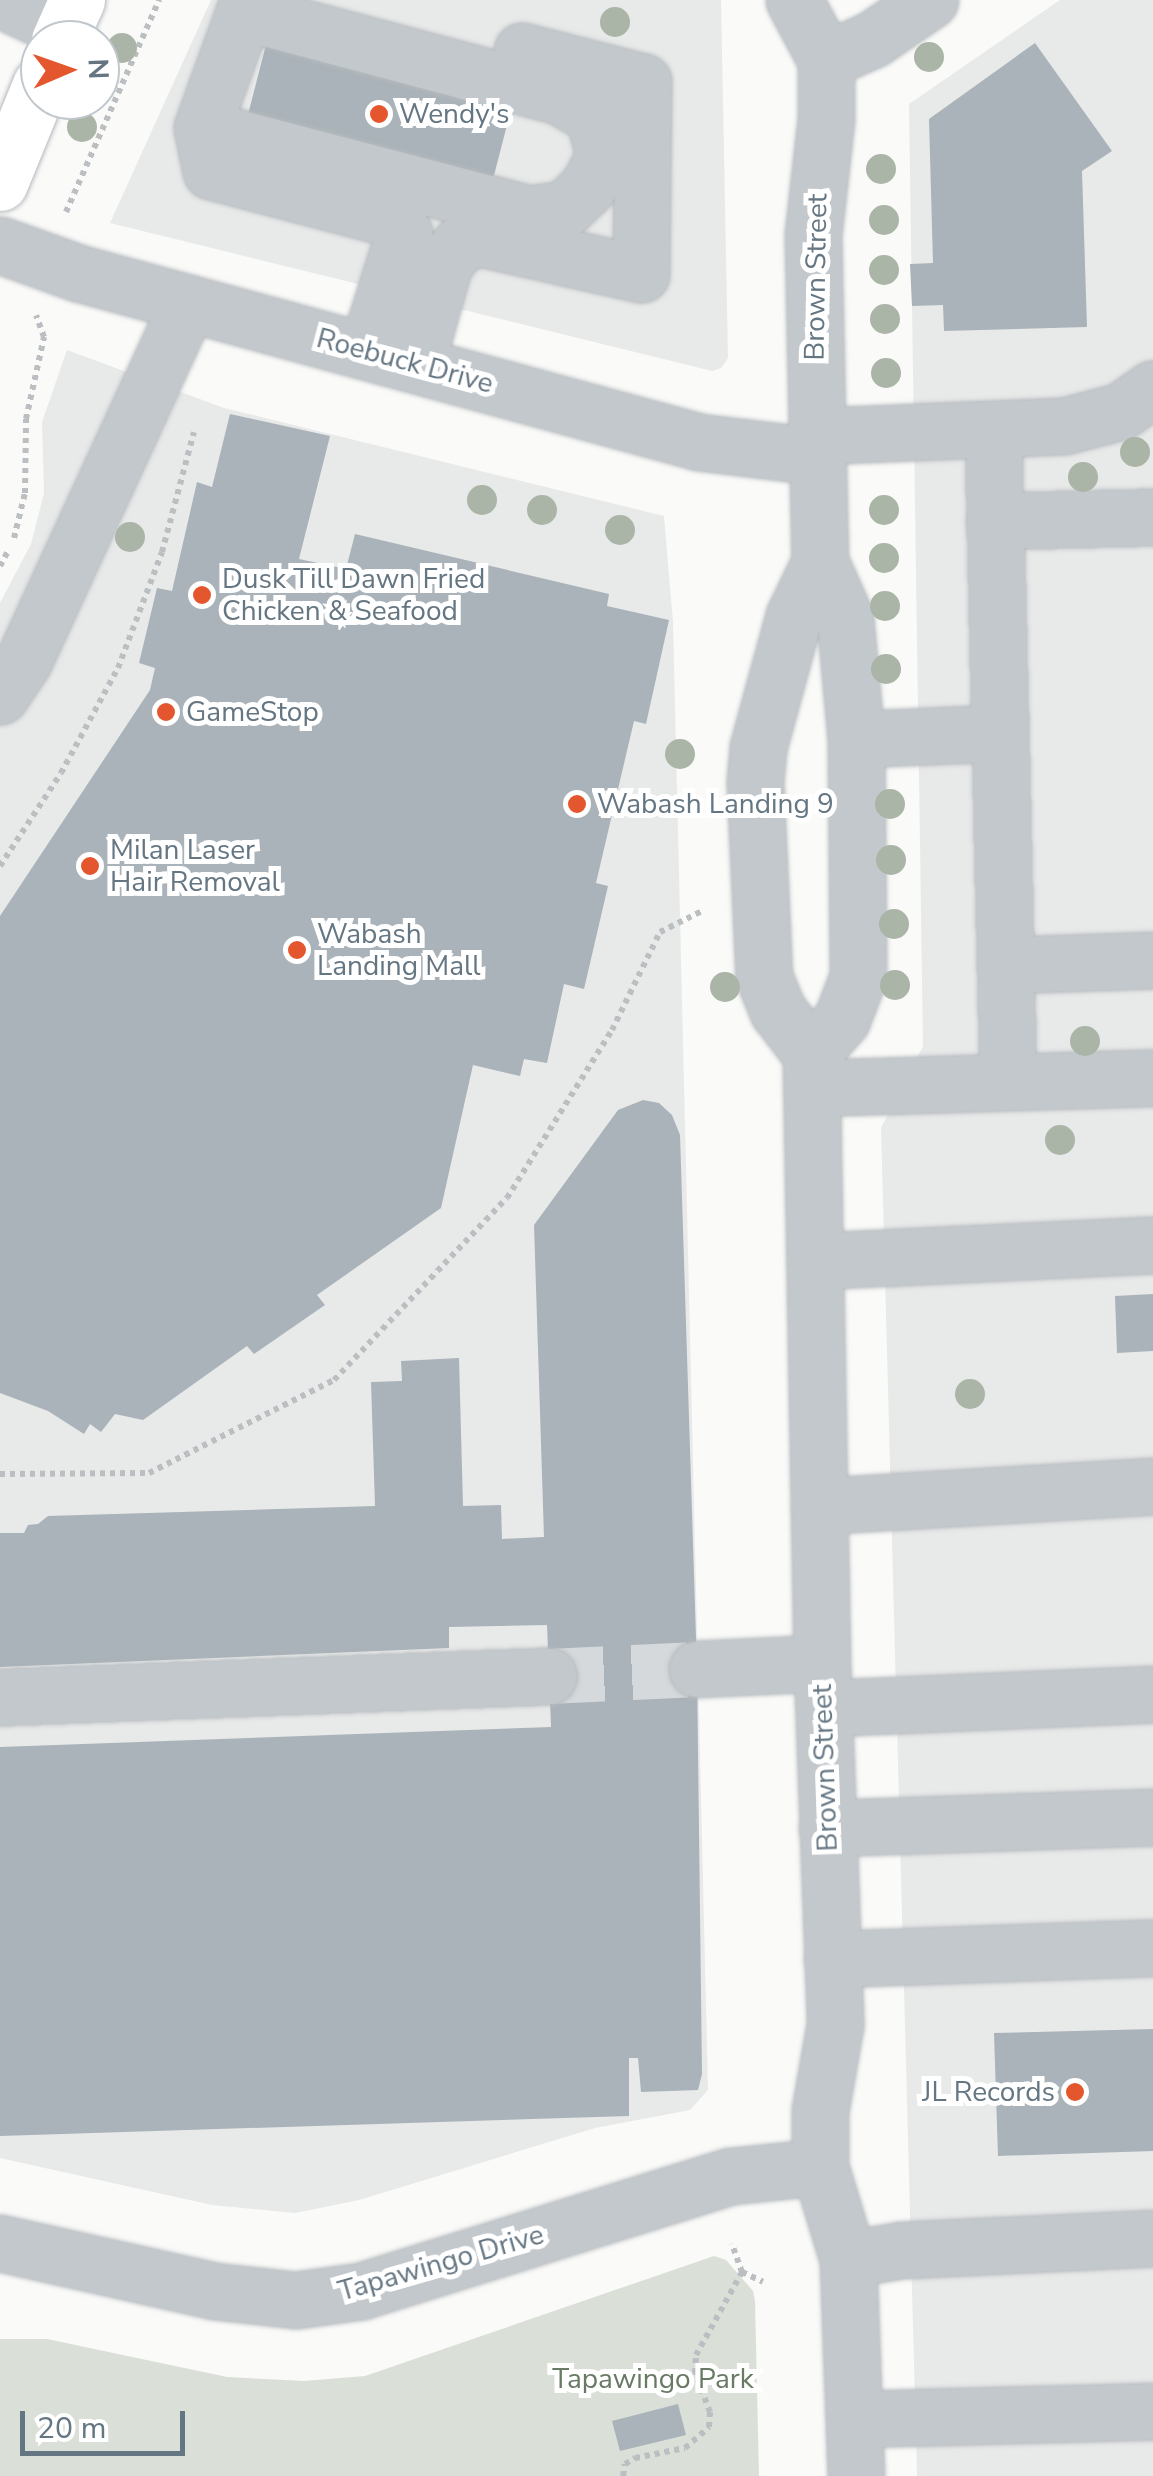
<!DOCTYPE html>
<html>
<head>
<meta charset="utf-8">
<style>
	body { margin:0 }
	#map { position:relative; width:1153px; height:2476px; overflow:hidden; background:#fafaf8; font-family:"Nunito Sans",sans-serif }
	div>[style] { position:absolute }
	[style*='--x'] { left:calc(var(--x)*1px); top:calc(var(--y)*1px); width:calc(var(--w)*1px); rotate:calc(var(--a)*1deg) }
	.built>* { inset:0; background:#e8e9e9 }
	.green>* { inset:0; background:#dadfd7 }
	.building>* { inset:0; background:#aab3b9 }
	.minor-tunnel>* { height:55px; margin-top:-27.5px; transform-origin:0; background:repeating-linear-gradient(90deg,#d5d9db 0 55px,transparent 0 83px) }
	.path>* { height:6px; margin-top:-3px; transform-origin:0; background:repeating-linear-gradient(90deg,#bbbfc2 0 5px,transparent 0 10px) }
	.roads { filter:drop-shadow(0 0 2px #b5babe) drop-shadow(0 0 2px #b5babe) }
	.minor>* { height:55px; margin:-27.5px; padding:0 27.5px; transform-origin:27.5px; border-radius:27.5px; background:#c3c8cc }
	.major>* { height:55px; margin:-27.5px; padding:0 27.5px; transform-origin:27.5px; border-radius:27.5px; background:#fff }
	.trees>* { width:30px; height:30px; margin:-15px; border-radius:50%; background:#aab4a7 }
	.dots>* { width:28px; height:28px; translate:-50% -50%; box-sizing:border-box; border:5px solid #fff; border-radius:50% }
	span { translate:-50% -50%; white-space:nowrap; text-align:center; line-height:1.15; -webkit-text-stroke:10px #fff; paint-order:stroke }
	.poi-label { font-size:28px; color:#657683 }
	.left { translate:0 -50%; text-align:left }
	.right { translate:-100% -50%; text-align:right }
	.street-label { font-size:28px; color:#657683 }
	.park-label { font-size:28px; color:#687a64 }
	.north { position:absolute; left:20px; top:20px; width:100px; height:100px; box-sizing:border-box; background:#fff; border:2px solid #c1c8cd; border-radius:50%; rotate:88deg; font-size:28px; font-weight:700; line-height:40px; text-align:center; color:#657683 }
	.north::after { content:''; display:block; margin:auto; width:35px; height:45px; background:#e4572e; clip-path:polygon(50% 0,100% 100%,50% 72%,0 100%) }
	.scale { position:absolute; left:20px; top:2411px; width:165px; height:45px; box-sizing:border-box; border:5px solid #657683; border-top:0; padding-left:12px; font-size:30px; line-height:35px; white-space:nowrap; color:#657683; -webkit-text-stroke:8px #fff; paint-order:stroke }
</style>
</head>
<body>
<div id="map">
	<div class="built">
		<div style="clip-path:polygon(211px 0,721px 0,728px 358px,721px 368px,712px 371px,110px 223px)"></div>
		<div style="clip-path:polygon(1060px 0,1153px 0,1153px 2476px,917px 2476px,881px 1128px,923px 1046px,909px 104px)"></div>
		<div style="clip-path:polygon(67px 350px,224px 408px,664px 516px,673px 622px,708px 2090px,690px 2110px,595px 2128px,359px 2200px,295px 2213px,212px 2205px,0 2158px,0 603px,31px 544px,44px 493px,42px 422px)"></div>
	</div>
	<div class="green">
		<div style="clip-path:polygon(714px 2256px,726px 2260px,753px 2291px,755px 2301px,759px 2476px,0 2476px,0 2339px,47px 2339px,227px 2377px,304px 2381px,365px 2376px)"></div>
	</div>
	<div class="building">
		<div style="clip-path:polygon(269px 33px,514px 98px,492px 183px,244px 130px)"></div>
		<div style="clip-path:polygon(1035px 43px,1112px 151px,1082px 171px,1087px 327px,944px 331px,943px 305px,912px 306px,910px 264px,933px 263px,929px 119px)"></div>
		<div style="clip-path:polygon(230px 414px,330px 436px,299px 559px,346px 569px,355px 534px,609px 594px,607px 606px,669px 620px,646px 724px,634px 721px,596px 883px,608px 886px,584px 989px,564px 984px,547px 1063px,524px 1059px,520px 1076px,473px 1065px,441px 1208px,317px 1295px,325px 1305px,254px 1354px,247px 1346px,143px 1420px,115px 1414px,101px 1432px,90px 1424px,84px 1434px,48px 1411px,0 1393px,0 916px,150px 690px,155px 668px,139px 663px,157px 588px,172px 591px,197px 482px,212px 487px)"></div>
		<div style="clip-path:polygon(643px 1100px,659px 1103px,672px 1115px,680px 1135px,697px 1669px,702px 2074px,698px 2090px,641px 2092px,638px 2058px,629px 2058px,629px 2116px,0 2136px,0 1747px,551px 1727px,547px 1625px,449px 1627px,449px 1648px,0 1667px,0 1533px,24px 1533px,28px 1525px,38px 1524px,48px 1516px,375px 1506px,371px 1382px,402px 1381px,401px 1361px,459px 1358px,463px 1506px,501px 1505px,502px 1539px,544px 1537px,534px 1225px,618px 1110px)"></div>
		<div style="clip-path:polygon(1153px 1294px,1153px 1351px,1117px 1353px,1115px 1296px)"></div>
		<div style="clip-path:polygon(1153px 2029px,1153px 2151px,998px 2156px,994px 2033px)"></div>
		<div style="clip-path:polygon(678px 2404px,686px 2435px,620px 2451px,612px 2421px)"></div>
	</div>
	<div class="minor-tunnel">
		<div style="--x:549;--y:1676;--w:148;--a:-2.7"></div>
	</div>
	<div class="path">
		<div style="--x:66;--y:212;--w:232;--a:-66.3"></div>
		<div style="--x:14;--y:538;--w:46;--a:-76.3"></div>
		<div style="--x:25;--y:493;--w:74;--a:-89.2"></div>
		<div style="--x:26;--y:419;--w:84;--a:-77.6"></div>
		<div style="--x:44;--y:337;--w:23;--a:-110"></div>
		<div style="--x:0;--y:566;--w:19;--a:-62"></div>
		<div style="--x:0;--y:866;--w:111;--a:-56.7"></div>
		<div style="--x:61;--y:773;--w:119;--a:-61.5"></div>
		<div style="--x:118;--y:668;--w:124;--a:-69.2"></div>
		<div style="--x:162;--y:552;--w:124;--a:-75.1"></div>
		<div style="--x:0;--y:1474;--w:149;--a:-0.4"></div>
		<div style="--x:149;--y:1473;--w:207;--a:-26.7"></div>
		<div style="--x:334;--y:1380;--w:251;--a:-46.5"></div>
		<div style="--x:507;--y:1198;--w:198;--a:-58"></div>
		<div style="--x:612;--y:1030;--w:109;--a:-63.9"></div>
		<div style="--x:660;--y:932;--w:49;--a:-26.6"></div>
		<div style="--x:742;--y:2272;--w:23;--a:25"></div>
		<div style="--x:623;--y:2476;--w:12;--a:-81"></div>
		<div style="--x:625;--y:2464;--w:12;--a:-31"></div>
		<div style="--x:635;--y:2458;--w:51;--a:-11.3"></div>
		<div style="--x:685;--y:2448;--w:32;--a:-41"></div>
		<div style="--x:709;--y:2427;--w:15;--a:-86"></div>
		<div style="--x:710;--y:2412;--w:42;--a:-111"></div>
		<div style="--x:695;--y:2373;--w:18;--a:-87"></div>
		<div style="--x:696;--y:2355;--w:95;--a:-61"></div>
		<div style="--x:742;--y:2272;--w:30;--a:-110"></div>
	</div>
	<div class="roads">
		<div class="minor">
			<div style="--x:2;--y:0;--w:68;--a:25.1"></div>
			<div style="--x:263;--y:0;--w:22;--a:148"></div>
			<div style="--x:244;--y:12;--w:123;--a:109.9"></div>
			<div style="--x:202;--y:128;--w:44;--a:78.2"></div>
			<div style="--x:211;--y:171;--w:189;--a:14.7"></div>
			<div style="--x:394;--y:219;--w:18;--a:56"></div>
			<div style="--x:404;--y:234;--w:122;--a:107.7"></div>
			<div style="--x:794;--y:0;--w:68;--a:61.9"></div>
			<div style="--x:826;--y:60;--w:59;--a:90"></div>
			<div style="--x:826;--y:119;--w:117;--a:96.4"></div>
			<div style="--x:813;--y:235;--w:327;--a:88.8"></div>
			<div style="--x:820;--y:562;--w:61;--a:65.9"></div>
			<div style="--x:845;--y:618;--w:121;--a:84.8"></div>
			<div style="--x:856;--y:739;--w:238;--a:89.5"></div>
			<div style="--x:858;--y:977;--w:45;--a:110.9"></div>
			<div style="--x:842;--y:1019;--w:47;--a:131.5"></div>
			<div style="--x:826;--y:60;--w:51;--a:-24.1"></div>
			<div style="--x:873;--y:39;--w:69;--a:-34.4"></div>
			<div style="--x:202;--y:128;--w:338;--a:14.7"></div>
			<div style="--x:529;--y:214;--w:36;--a:-8"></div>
			<div style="--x:565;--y:209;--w:32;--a:-44"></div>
			<div style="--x:588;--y:187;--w:35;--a:-63"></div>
			<div style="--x:604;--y:156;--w:41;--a:-104"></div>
			<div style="--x:594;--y:116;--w:40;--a:-150.3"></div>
			<div style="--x:559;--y:96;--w:326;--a:-165.1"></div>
			<div style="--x:0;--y:245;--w:83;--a:19.7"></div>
			<div style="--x:78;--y:273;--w:644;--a:15.22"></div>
			<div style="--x:699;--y:442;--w:117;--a:6.9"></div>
			<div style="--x:416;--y:364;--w:104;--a:-74.4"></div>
			<div style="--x:444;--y:264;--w:26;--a:-51"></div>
			<div style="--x:460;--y:244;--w:21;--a:-17"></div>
			<div style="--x:480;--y:238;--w:165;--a:12.6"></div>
			<div style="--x:641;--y:274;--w:192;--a:-89.4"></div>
			<div style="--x:643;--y:82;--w:125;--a:-165.6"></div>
			<div style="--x:993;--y:429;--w:653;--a:88.68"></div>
			<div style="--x:815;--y:436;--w:249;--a:-2.3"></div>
			<div style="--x:1064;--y:426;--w:59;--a:-14.7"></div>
			<div style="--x:1121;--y:411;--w:39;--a:-35"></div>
			<div style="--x:994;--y:521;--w:159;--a:-1.4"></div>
			<div style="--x:820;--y:562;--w:60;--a:115.7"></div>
			<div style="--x:794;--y:616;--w:137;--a:105.3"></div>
			<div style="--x:758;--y:748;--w:34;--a:95"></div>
			<div style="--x:755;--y:782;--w:195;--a:87.4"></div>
			<div style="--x:764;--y:977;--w:37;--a:68"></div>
			<div style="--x:778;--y:1011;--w:54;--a:52.5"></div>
			<div style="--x:811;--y:1054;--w:609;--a:88.97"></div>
			<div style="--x:822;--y:1663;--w:362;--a:87.9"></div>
			<div style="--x:835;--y:2025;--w:87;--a:99.9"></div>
			<div style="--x:820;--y:2111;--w:56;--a:90"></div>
			<div style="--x:820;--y:2167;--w:96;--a:73.1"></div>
			<div style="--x:848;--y:2259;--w:217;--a:87.9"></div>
			<div style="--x:0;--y:696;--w:43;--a:-56.3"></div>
			<div style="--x:24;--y:660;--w:393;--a:-65.3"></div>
			<div style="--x:856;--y:739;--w:142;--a:-2.4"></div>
			<div style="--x:1005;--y:965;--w:148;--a:-1.9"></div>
			<div style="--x:812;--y:1088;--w:341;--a:-1.7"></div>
			<div style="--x:815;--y:1261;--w:338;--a:-2.7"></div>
			<div style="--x:819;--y:1506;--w:335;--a:-3.4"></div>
			<div style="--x:697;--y:1669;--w:125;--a:-2.7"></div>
			<div style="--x:0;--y:1697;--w:549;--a:-2.19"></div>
			<div style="--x:824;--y:1708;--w:329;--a:-2.4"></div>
			<div style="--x:827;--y:1828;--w:326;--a:-1.9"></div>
			<div style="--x:832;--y:1959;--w:321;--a:-2"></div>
			<div style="--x:0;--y:2243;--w:219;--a:12.6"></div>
			<div style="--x:214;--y:2291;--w:82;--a:6.3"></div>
			<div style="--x:296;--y:2300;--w:66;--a:-7.9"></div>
			<div style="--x:361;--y:2291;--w:387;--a:-17.3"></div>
			<div style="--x:731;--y:2176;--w:89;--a:-5.8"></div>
			<div style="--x:848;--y:2259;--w:55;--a:-9.5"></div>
			<div style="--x:902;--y:2250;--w:251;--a:-2.7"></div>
			<div style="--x:854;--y:2419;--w:299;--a:-1.5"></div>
		</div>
		<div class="major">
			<div style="--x:59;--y:40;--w:44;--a:-65.8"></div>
			<div style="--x:0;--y:183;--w:106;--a:-67.8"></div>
		</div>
	</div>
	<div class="trees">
		<div style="left:615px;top:22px"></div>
		<div style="left:122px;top:48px"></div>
		<div style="left:929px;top:57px"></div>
		<div style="left:82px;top:127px"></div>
		<div style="left:881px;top:169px"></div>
		<div style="left:884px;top:220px"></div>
		<div style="left:884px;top:270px"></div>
		<div style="left:885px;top:319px"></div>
		<div style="left:886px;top:373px"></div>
		<div style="left:1135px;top:452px"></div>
		<div style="left:1083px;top:477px"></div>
		<div style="left:482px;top:500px"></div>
		<div style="left:542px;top:510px"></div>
		<div style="left:884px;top:510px"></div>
		<div style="left:620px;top:530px"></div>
		<div style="left:130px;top:537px"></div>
		<div style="left:884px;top:558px"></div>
		<div style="left:885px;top:606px"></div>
		<div style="left:886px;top:669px"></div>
		<div style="left:680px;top:754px"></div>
		<div style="left:890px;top:804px"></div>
		<div style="left:891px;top:860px"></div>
		<div style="left:894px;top:924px"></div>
		<div style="left:895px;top:985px"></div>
		<div style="left:725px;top:987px"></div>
		<div style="left:1085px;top:1041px"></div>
		<div style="left:1060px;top:1140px"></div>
		<div style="left:970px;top:1394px"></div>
	</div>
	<div class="dots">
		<div style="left:379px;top:114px;background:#e4572e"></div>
		<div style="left:202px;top:595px;background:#e4572e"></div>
		<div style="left:166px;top:712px;background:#e4572e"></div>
		<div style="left:577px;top:804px;background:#e4572e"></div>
		<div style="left:90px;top:866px;background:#e4572e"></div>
		<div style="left:297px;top:950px;background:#e4572e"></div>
		<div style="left:1075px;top:2092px;background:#e4572e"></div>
	</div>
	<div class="poi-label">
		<span class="left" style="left:399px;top:114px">Wendy's</span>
		<span class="left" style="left:222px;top:595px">Dusk Till Dawn Fried<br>Chicken &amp; Seafood</span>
		<span class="left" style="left:186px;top:712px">GameStop</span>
		<span class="left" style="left:597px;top:804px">Wabash Landing 9</span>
		<span class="left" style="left:110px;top:866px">Milan Laser<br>Hair Removal</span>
		<span class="left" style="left:317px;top:950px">Wabash<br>Landing Mall</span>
		<span class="right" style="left:1055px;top:2092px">JL Records</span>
	</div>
	<div class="street-label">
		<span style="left:816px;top:277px;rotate:-89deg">Brown Street</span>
		<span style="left:405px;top:361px;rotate:15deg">Roebuck Drive</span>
		<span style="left:825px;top:1768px;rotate:-92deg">Brown Street</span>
		<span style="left:441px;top:2263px;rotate:-16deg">Tapawingo Drive</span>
	</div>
	<div class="park-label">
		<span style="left:653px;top:2379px">Tapawingo Park</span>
	</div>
	<div class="north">N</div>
	<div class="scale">20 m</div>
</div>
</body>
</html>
